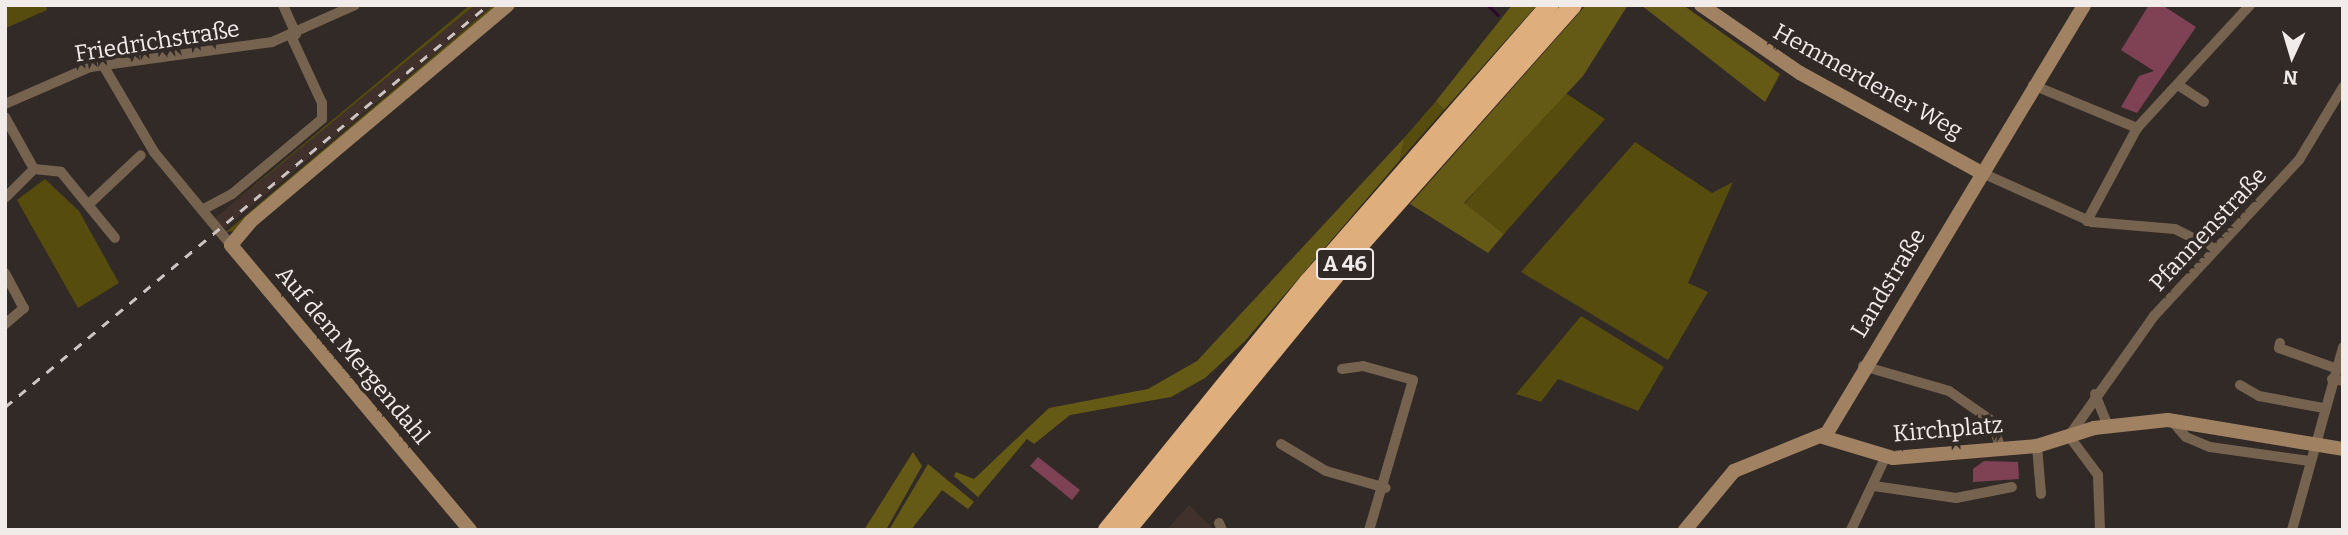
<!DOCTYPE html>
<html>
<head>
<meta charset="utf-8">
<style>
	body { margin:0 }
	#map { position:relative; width:2348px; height:535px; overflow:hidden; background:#322a27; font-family:Bitter,serif }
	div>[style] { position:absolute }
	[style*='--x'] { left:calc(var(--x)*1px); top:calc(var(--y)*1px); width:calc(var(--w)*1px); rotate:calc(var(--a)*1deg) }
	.built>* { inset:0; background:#40312d }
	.green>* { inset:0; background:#554c0d }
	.forest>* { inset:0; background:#645a15 }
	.stream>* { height:2.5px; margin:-1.25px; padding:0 1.25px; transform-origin:1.25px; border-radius:1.25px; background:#2f072f }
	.building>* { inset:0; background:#7f4255 }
	.street>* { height:10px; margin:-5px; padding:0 5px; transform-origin:5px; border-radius:5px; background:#76634f }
	.secondary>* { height:14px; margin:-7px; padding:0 7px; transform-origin:7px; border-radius:7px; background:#a08262 }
	.highway>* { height:18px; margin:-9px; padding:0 9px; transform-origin:9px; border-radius:9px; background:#deae7c }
	.rail>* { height:2.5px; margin-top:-1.25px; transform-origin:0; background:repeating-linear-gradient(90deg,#ccc5c4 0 9px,transparent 0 18px) }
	span { translate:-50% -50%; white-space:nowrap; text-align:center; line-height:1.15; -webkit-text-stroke:7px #322a27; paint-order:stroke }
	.shield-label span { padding:2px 5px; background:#322a27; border:2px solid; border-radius:5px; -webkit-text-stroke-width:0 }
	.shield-label { font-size:21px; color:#f1ebea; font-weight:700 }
	.street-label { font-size:23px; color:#f1ebea }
	.frame { position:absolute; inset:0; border:7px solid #f1ebea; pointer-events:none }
	.north { position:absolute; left:2257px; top:21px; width:70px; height:70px; -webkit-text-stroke:5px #322a27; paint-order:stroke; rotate:184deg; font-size:19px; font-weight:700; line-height:28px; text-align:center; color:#f1ebea }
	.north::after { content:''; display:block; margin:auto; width:24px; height:32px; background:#f1ebea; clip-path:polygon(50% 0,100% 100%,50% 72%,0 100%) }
</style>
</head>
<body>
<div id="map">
	<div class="built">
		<div style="clip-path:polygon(475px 5px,494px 5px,223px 230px,214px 219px)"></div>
		<div style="clip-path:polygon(1189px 505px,1215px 530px,1166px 530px)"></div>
	</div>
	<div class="green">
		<div style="clip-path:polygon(5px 5px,46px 5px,47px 10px,6px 28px)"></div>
		<div style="clip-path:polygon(470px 5px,475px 5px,214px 219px)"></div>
		<div style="clip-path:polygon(494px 5px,501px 5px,235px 231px,226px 232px)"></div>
		<div style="clip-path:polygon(1564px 92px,1605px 119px,1504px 234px,1464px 204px)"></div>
		<div style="clip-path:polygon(1436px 101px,1444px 110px,1400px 160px,1404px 138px)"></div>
		<div style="clip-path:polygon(1635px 142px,1712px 193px,1733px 182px,1688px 283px,1708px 292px,1668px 360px,1521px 272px)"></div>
		<div style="clip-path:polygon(45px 179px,79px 211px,119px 283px,78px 308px,17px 200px)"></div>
		<div style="clip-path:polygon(1581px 316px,1664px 367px,1638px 411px,1558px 379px,1541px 402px,1516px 394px)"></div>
	</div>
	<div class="forest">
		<div style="clip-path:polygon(1512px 5px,1537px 5px,1444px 110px,1436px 101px)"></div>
		<div style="clip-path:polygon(1586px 5px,1628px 5px,1583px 76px,1464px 203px,1504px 234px,1488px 253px,1410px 204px)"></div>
		<div style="clip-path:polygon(1641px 5px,1683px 5px,1780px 74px,1765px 102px)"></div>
		<div style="clip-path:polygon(1404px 138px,1400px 160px,1245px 341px,1205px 378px,1171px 397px,1070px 415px,1034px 444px,1027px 439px,978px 497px,954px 476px,956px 472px,974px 479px,1049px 408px,1148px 389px,1197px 361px)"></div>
		<div style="clip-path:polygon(913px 452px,922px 466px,886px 530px,864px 530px)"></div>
		<div style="clip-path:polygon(928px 464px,974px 502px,968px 509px,942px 490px,911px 530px,889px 530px)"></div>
	</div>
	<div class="stream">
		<div style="--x:1488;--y:5;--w:14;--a:45"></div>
	</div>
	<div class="building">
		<div style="clip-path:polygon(2149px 5px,2162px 5px,2196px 27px,2137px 113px,2121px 107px,2139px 76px,2154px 71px,2121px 50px)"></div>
		<div style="clip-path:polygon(1038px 457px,1080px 490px,1072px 500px,1030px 466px)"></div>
		<div style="clip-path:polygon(1984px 461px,2018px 462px,2019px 479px,1973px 482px,1973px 469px)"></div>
	</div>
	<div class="street">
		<div style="--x:283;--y:5;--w:32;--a:66"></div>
		<div style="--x:103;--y:65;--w:101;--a:59.6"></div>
		<div style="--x:154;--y:152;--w:121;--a:50.4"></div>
		<div style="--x:2033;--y:85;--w:113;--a:22.5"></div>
		<div style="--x:2178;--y:85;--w:31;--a:33"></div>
		<div style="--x:5;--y:104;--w:93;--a:-23.5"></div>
		<div style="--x:90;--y:67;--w:184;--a:-7.8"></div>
		<div style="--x:272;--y:42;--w:91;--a:-24"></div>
		<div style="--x:5;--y:117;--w:60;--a:60.9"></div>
		<div style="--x:34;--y:169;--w:27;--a:6"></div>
		<div style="--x:61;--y:172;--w:85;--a:50.7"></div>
		<div style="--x:1980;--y:172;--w:123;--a:24.1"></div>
		<div style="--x:2092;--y:222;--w:83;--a:4.8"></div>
		<div style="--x:2175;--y:229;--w:45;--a:26.6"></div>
		<div style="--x:5;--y:198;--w:41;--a:-45"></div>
		<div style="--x:89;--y:204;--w:71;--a:-43.3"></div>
		<div style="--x:202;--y:210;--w:34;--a:-28"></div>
		<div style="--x:232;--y:194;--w:117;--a:-39.8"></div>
		<div style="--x:322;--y:119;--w:16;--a:-90"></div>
		<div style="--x:322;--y:103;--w:74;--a:-114.8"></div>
		<div style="--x:2087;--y:221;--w:106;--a:-61.7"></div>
		<div style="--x:2137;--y:128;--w:167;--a:-47.4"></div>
		<div style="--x:5;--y:273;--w:40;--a:62"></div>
		<div style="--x:24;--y:308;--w:25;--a:140"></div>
		<div style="--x:2280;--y:343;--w:5;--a:101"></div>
		<div style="--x:2279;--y:348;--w:59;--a:19.7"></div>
		<div style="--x:1863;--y:366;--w:90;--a:16.2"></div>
		<div style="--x:1949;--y:391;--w:52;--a:34.9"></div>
		<div style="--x:1992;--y:421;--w:27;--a:73"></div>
		<div style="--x:1342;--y:369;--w:21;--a:-8"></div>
		<div style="--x:1363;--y:366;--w:52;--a:15.6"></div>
		<div style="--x:1413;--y:380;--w:156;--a:106.3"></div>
		<div style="--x:2332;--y:379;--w:11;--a:10"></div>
		<div style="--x:2240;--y:385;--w:22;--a:30"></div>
		<div style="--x:2259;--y:396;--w:65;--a:10.6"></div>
		<div style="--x:2095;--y:394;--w:35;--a:68"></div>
		<div style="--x:2172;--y:421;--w:21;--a:49"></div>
		<div style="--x:2186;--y:437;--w:26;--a:23"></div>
		<div style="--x:2210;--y:447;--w:101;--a:8"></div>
		<div style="--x:1281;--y:444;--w:52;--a:31"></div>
		<div style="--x:1326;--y:471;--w:62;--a:15.8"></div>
		<div style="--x:2037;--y:446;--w:48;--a:85.2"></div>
		<div style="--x:1874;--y:486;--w:83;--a:8.3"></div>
		<div style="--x:1956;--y:498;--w:57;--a:-11.1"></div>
		<div style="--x:1219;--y:523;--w:8;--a:67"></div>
		<div style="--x:1851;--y:530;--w:80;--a:-64.7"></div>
		<div style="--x:2100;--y:530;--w:55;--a:-92.1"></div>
		<div style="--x:2098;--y:475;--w:49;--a:-126.6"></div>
		<div style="--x:2069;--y:436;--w:147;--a:-54.7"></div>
		<div style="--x:2154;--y:316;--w:213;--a:-47.1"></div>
		<div style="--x:2299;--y:160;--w:85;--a:-58.9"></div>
		<div style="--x:2292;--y:530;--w:190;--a:-74.4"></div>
	</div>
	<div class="secondary">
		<div style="--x:1701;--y:5;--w:120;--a:34.5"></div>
		<div style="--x:1800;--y:73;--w:205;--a:28.8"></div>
		<div style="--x:1823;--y:437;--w:73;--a:16.7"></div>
		<div style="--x:1893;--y:458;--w:144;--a:-4.8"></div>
		<div style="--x:2037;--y:446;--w:60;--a:-17.5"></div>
		<div style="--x:2094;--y:428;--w:74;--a:-6.2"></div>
		<div style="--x:2168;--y:420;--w:177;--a:9.4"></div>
		<div style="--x:470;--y:530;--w:372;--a:-130"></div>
		<div style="--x:231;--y:245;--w:30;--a:-50"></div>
		<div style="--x:250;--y:222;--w:337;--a:-40.1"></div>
		<div style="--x:1685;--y:530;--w:77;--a:-50.3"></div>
		<div style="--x:1734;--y:471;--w:100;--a:-22.2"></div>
		<div style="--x:1827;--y:433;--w:499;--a:-59"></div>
	</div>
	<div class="highway">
		<div style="--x:1107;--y:530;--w:319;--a:-51"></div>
		<div style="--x:1308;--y:282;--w:368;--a:-48.9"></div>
		<div style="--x:1127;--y:530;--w:379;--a:-50.7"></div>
		<div style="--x:1367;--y:237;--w:310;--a:-48.4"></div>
	</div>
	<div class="rail">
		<div style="--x:5;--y:407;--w:628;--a:-39.77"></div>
	</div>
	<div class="shield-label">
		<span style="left:1345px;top:264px">A 46</span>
	</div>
	<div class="street-label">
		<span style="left:157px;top:41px;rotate:-9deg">Friedrichstraße</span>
		<span style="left:1868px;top:81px;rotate:29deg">Hemmerdener Weg</span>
		<span style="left:2208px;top:229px;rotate:-47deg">Pfannenstraße</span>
		<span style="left:1888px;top:283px;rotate:-59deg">Landstraße</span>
		<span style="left:353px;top:355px;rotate:50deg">Auf dem Mergendahl</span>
		<span style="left:1948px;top:429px;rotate:-5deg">Kirchplatz</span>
	</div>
	<div class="frame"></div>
	<div class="north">N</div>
</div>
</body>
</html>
